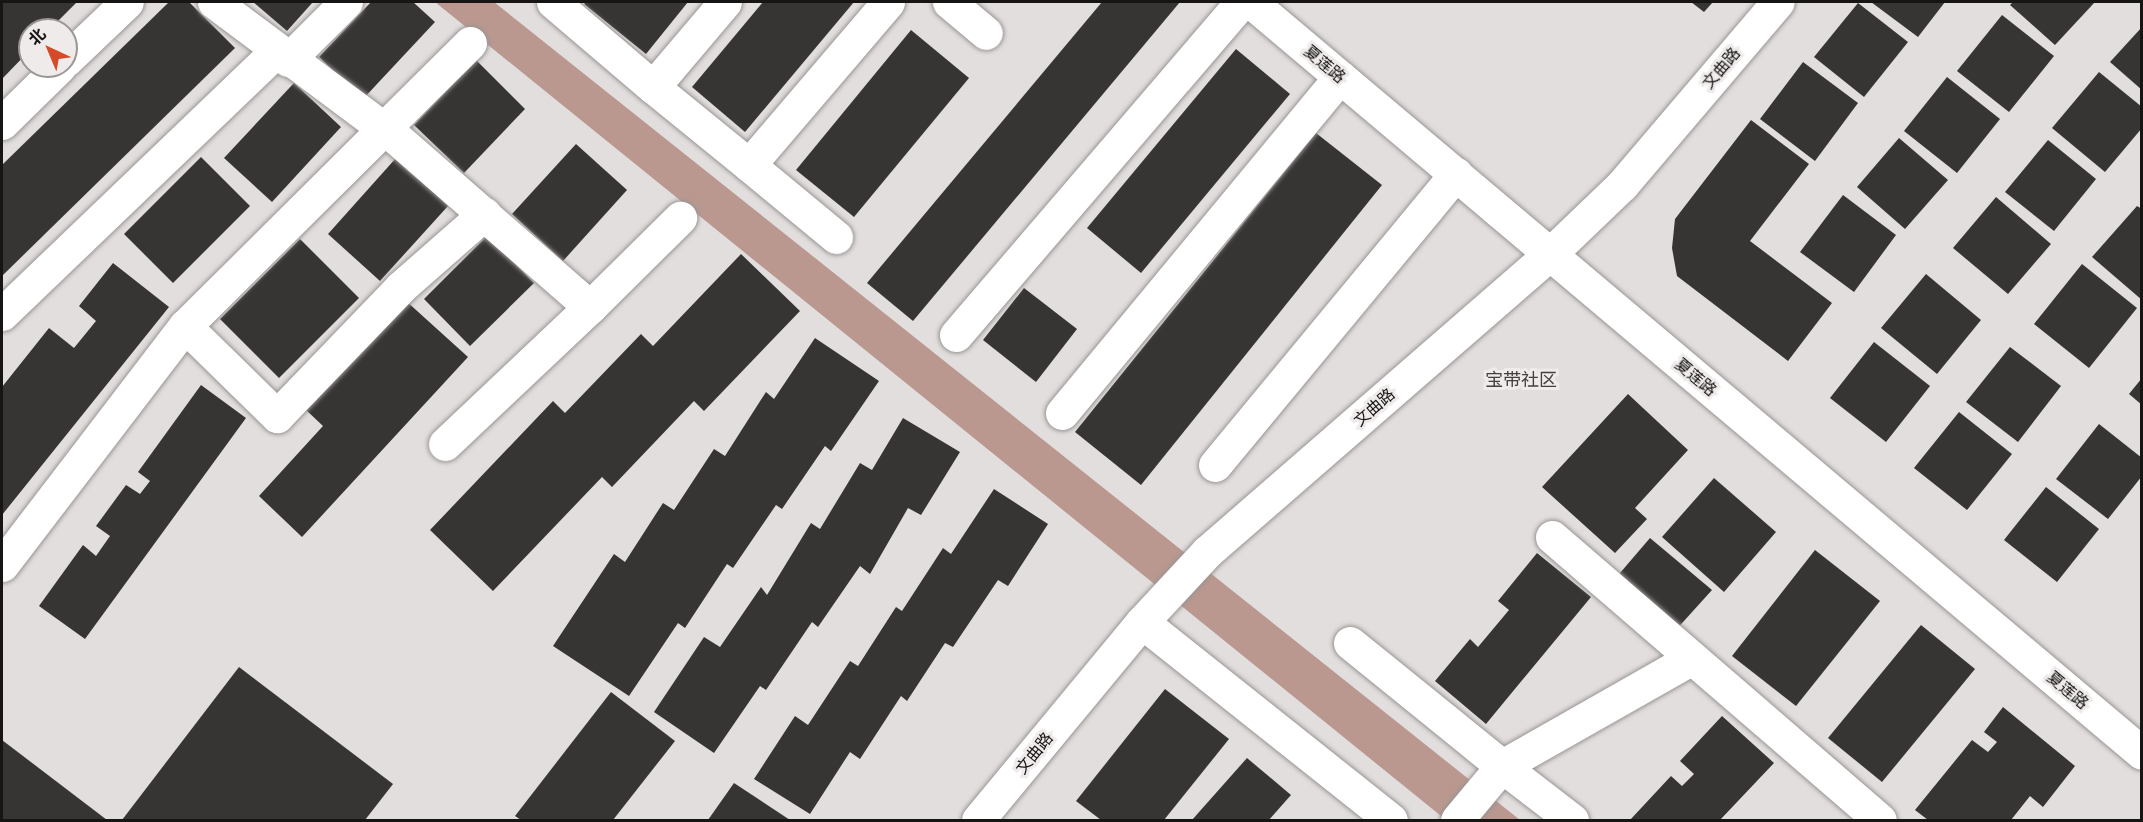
<!DOCTYPE html>
<html>
<head>
<meta charset="utf-8">
<style>
	body { margin:0 }
	#map { position:relative; width:2143px; height:822px; overflow:hidden; background:#e2dedd; font-family:"Asap Condensed","Noto Sans SC",sans-serif }
	div>[style] { position:absolute }
	[style*='--x'] { left:calc(var(--x)*1px); top:calc(var(--y)*1px); width:calc(var(--w)*1px); rotate:calc(var(--a)*1deg) }
	.water>* { inset:0; background:#ba988f }
	.building>* { inset:0; background:#373434 }
	.roads { filter:drop-shadow(0 0 2px #999594) drop-shadow(0 0 2px #999594) }
	.minor>* { height:33px; margin:-16.5px; padding:0 16.5px; transform-origin:16.5px; border-radius:16.5px; background:#fff }
	span { translate:-50% -50%; white-space:nowrap; text-align:center; line-height:1.15; -webkit-text-stroke:6px #efebea; paint-order:stroke }
	.street-label { font-size:16px; color:#161514 }
	.neighbourhood-label { font-size:18px; color:#43403f }
	.frame { position:absolute; inset:0; border:3px solid #161514; pointer-events:none }
	.north { position:absolute; left:18px; top:18px; width:60px; height:60px; box-sizing:border-box; background:#efebea; border:2px solid #989594; border-radius:50%; rotate:316deg; font-size:16px; font-weight:700; line-height:24px; text-align:center; color:#161514 }
	.north::after { content:''; display:block; margin:auto; width:21px; height:27px; background:#d54b29; clip-path:polygon(50% 0,100% 100%,50% 72%,0 100%) }
</style>
</head>
<body>
<div id="map">
	<div class="water">
		<div style="clip-path:polygon(435px 2px,494px 2px,1520px 820px,1446px 820px)"></div>
	</div>
	<div class="building">
		<div style="clip-path:polygon(2px 2px,77px 2px,49px 30px,30px 30px,30px 50px,2px 79px)"></div>
		<div style="clip-path:polygon(169px 2px,189px 2px,235px 48px,2px 276px,2px 165px)"></div>
		<div style="clip-path:polygon(253px 2px,313px 2px,287px 31px)"></div>
		<div style="clip-path:polygon(371px 2px,413px 2px,435px 22px,363px 99px,319px 57px)"></div>
		<div style="clip-path:polygon(586px 2px,688px 2px,646px 54px,584px 4px)"></div>
		<div style="clip-path:polygon(763px 2px,854px 2px,745px 132px,692px 87px)"></div>
		<div style="clip-path:polygon(1102px 2px,1180px 2px,913px 321px,867px 283px)"></div>
		<div style="clip-path:polygon(1691px 2px,1713px 2px,1704px 12px)"></div>
		<div style="clip-path:polygon(1871px 2px,1945px 2px,1918px 37px)"></div>
		<div style="clip-path:polygon(2013px 2px,2095px 2px,2055px 45px,2010px 5px)"></div>
		<div style="clip-path:polygon(1858px 3px,1908px 42px,1864px 97px,1814px 57px)"></div>
		<div style="clip-path:polygon(2002px 15px,2054px 56px,2009px 112px,1957px 71px)"></div>
		<div style="clip-path:polygon(2142px 27px,2142px 90px,2110px 62px)"></div>
		<div style="clip-path:polygon(911px 30px,969px 78px,854px 217px,796px 170px)"></div>
		<div style="clip-path:polygon(1236px 49px,1290px 94px,1141px 273px,1087px 228px)"></div>
		<div style="clip-path:polygon(476px 60px,525px 109px,464px 173px,414px 125px)"></div>
		<div style="clip-path:polygon(1803px 62px,1858px 103px,1815px 161px,1760px 119px)"></div>
		<div style="clip-path:polygon(2099px 72px,2142px 107px,2142px 128px,2105px 172px,2052px 128px)"></div>
		<div style="clip-path:polygon(1947px 77px,2000px 119px,1957px 173px,1904px 131px)"></div>
		<div style="clip-path:polygon(294px 83px,341px 127px,272px 202px,224px 158px)"></div>
		<div style="clip-path:polygon(1751px 120px,1809px 164px,1750px 241px,1832px 303px,1788px 361px,1677px 276px,1672px 248px,1675px 219px)"></div>
		<div style="clip-path:polygon(1316px 133px,1382px 185px,1141px 485px,1075px 432px)"></div>
		<div style="clip-path:polygon(1899px 138px,1948px 180px,1905px 229px,1857px 187px)"></div>
		<div style="clip-path:polygon(2048px 140px,2096px 179px,2054px 231px,2005px 192px)"></div>
		<div style="clip-path:polygon(576px 144px,627px 190px,563px 261px,512px 214px)"></div>
		<div style="clip-path:polygon(201px 157px,250px 206px,173px 283px,124px 234px)"></div>
		<div style="clip-path:polygon(396px 158px,448px 206px,380px 281px,328px 234px)"></div>
		<div style="clip-path:polygon(1843px 195px,1896px 235px,1854px 292px,1800px 252px)"></div>
		<div style="clip-path:polygon(1996px 197px,2051px 244px,2008px 294px,1953px 248px)"></div>
		<div style="clip-path:polygon(2137px 206px,2142px 209px,2142px 300px,2092px 257px)"></div>
		<div style="clip-path:polygon(487px 236px,534px 283px,470px 346px,424px 299px)"></div>
		<div style="clip-path:polygon(300px 239px,359px 298px,279px 378px,220px 319px)"></div>
		<div style="clip-path:polygon(741px 254px,800px 311px,704px 411px,694px 401px,612px 487px,602px 477px,493px 591px,430px 530px,553px 401px,565px 413px,641px 334px,653px 346px)"></div>
		<div style="clip-path:polygon(113px 263px,169px 307px,2px 515px,2px 387px,49px 328px,74px 348px,96px 321px,79px 306px)"></div>
		<div style="clip-path:polygon(2082px 264px,2137px 308px,2089px 368px,2034px 324px)"></div>
		<div style="clip-path:polygon(1926px 274px,1981px 320px,1937px 374px,1881px 328px)"></div>
		<div style="clip-path:polygon(1024px 288px,1077px 329px,1036px 382px,983px 340px)"></div>
		<div style="clip-path:polygon(405px 300px,468px 357px,302px 537px,259px 496px,323px 426px,305px 409px)"></div>
		<div style="clip-path:polygon(815px 338px,879px 381px,831px 451px,825px 446px,782px 509px,776px 505px,733px 568px,727px 564px,685px 628px,678px 623px,629px 696px,553px 646px,614px 554px,625px 562px,663px 503px,674px 510px,714px 449px,725px 456px,766px 392px,774px 399px)"></div>
		<div style="clip-path:polygon(1874px 342px,1930px 386px,1886px 442px,1830px 398px)"></div>
		<div style="clip-path:polygon(2010px 347px,2061px 386px,2018px 442px,1966px 402px)"></div>
		<div style="clip-path:polygon(2142px 378px,2142px 405px,2129px 394px)"></div>
		<div style="clip-path:polygon(201px 385px,246px 418px,85px 639px,39px 606px,83px 545px,96px 556px,110px 536px,96px 526px,126px 485px,140px 494px,150px 481px,138px 472px)"></div>
		<div style="clip-path:polygon(1628px 394px,1688px 450px,1635px 508px,1647px 519px,1615px 553px,1542px 487px)"></div>
		<div style="clip-path:polygon(1959px 412px,2012px 454px,1967px 510px,1914px 468px)"></div>
		<div style="clip-path:polygon(903px 418px,960px 452px,921px 515px,908px 508px,870px 574px,860px 566px,818px 627px,812px 622px,766px 690px,760px 686px,714px 753px,654px 712px,704px 637px,720px 647px,761px 587px,767px 595px,811px 523px,820px 529px,860px 463px,872px 470px)"></div>
		<div style="clip-path:polygon(2099px 424px,2142px 458px,2142px 476px,2108px 519px,2056px 479px)"></div>
		<div style="clip-path:polygon(1714px 478px,1776px 532px,1724px 592px,1662px 537px)"></div>
		<div style="clip-path:polygon(2046px 487px,2099px 529px,2057px 582px,2004px 540px)"></div>
		<div style="clip-path:polygon(994px 489px,1048px 524px,1008px 586px,998px 580px,953px 647px,945px 643px,907px 701px,901px 696px,860px 759px,850px 752px,810px 814px,754px 779px,795px 716px,808px 725px,850px 661px,858px 666px,896px 607px,902px 611px,943px 548px,951px 554px)"></div>
		<div style="clip-path:polygon(1650px 538px,1712px 590px,1674px 632px,1614px 580px)"></div>
		<div style="clip-path:polygon(1815px 550px,1880px 601px,1796px 706px,1732px 656px)"></div>
		<div style="clip-path:polygon(1537px 553px,1591px 597px,1486px 724px,1435px 681px,1470px 639px,1478px 647px,1509px 610px,1498px 601px)"></div>
		<div style="clip-path:polygon(1921px 625px,1975px 669px,1882px 782px,1828px 738px)"></div>
		<div style="clip-path:polygon(239px 667px,393px 784px,365px 820px,122px 820px)"></div>
		<div style="clip-path:polygon(1165px 689px,1229px 739px,1164px 820px,1101px 820px,1076px 801px)"></div>
		<div style="clip-path:polygon(611px 692px,675px 741px,613px 820px,521px 820px,515px 816px)"></div>
		<div style="clip-path:polygon(2003px 707px,2075px 766px,2043px 807px,2030px 796px,2011px 820px,1928px 820px,1915px 810px,1972px 740px,1988px 752px,1997px 742px,1984px 732px)"></div>
		<div style="clip-path:polygon(1722px 716px,1774px 763px,1720px 820px,1630px 820px,1671px 776px,1682px 786px,1694px 774px,1680px 761px)"></div>
		<div style="clip-path:polygon(2px 740px,107px 820px,2px 820px)"></div>
		<div style="clip-path:polygon(1247px 758px,1291px 795px,1269px 820px,1192px 820px)"></div>
		<div style="clip-path:polygon(734px 783px,790px 820px,708px 820px)"></div>
	</div>
	<div class="roads">
		<div class="minor">
			<div style="--x:214;--y:2;--w:226;--a:36.7"></div>
			<div style="--x:395;--y:137;--w:259;--a:41.1"></div>
			<div style="--x:590;--y:307;--w:127;--a:-44.7"></div>
			<div style="--x:553;--y:2;--w:131;--a:40.4"></div>
			<div style="--x:653;--y:87;--w:111;--a:-49.7"></div>
			<div style="--x:949;--y:2;--w:48;--a:40"></div>
			<div style="--x:1251;--y:2;--w:1165;--a:40.13"></div>
			<div style="--x:470;--y:43;--w:402;--a:135.2"></div>
			<div style="--x:185;--y:326;--w:129;--a:44.4"></div>
			<div style="--x:277;--y:416;--w:179;--a:-46.1"></div>
			<div style="--x:401;--y:287;--w:111;--a:-41.3"></div>
			<div style="--x:66;--y:60;--w:84;--a:-43.6"></div>
			<div style="--x:288;--y:60;--w:82;--a:-45"></div>
			<div style="--x:653;--y:87;--w:124;--a:39.1"></div>
			<div style="--x:749;--y:165;--w:214;--a:-49.5"></div>
			<div style="--x:2;--y:123;--w:81;--a:-44.5"></div>
			<div style="--x:749;--y:165;--w:113;--a:39.6"></div>
			<div style="--x:2;--y:314;--w:380;--a:-43.8"></div>
			<div style="--x:956;--y:335;--w:438;--a:-49.4"></div>
			<div style="--x:1062;--y:413;--w:436;--a:-50.4"></div>
			<div style="--x:445;--y:444;--w:199;--a:-43.4"></div>
			<div style="--x:1215;--y:465;--w:378;--a:-50.4"></div>
			<div style="--x:1552;--y:537;--w:433;--a:40.8"></div>
			<div style="--x:2;--y:565;--w:301;--a:-52.6"></div>
			<div style="--x:1142;--y:622;--w:318;--a:38.5"></div>
			<div style="--x:1350;--y:643;--w:196;--a:39"></div>
			<div style="--x:1502;--y:766;--w:70;--a:129.8"></div>
			<div style="--x:978;--y:820;--w:257;--a:-50.4"></div>
			<div style="--x:1142;--y:622;--w:96;--a:-47.1"></div>
			<div style="--x:1207;--y:552;--w:454;--a:-41"></div>
			<div style="--x:1550;--y:254;--w:100;--a:-43.8"></div>
			<div style="--x:1622;--y:185;--w:240;--a:-49.6"></div>
			<div style="--x:1572;--y:820;--w:88;--a:-142.4"></div>
			<div style="--x:1502;--y:766;--w:216;--a:-29.6"></div>
		</div>
	</div>
	<div class="street-label">
		<span style="left:1325px;top:64px;rotate:40deg">夏莲路</span>
		<span style="left:1721px;top:68px;rotate:-50deg">文曲路</span>
		<span style="left:1696px;top:377px;rotate:40deg">夏莲路</span>
		<span style="left:1374px;top:407px;rotate:-41deg">文曲路</span>
		<span style="left:2068px;top:690px;rotate:40deg">夏莲路</span>
		<span style="left:1034px;top:753px;rotate:-51deg">文曲路</span>
	</div>
	<div class="neighbourhood-label">
		<span style="left:1521px;top:380px">宝带社区</span>
	</div>
	<div class="frame"></div>
	<div class="north">北</div>
</div>
</body>
</html>
